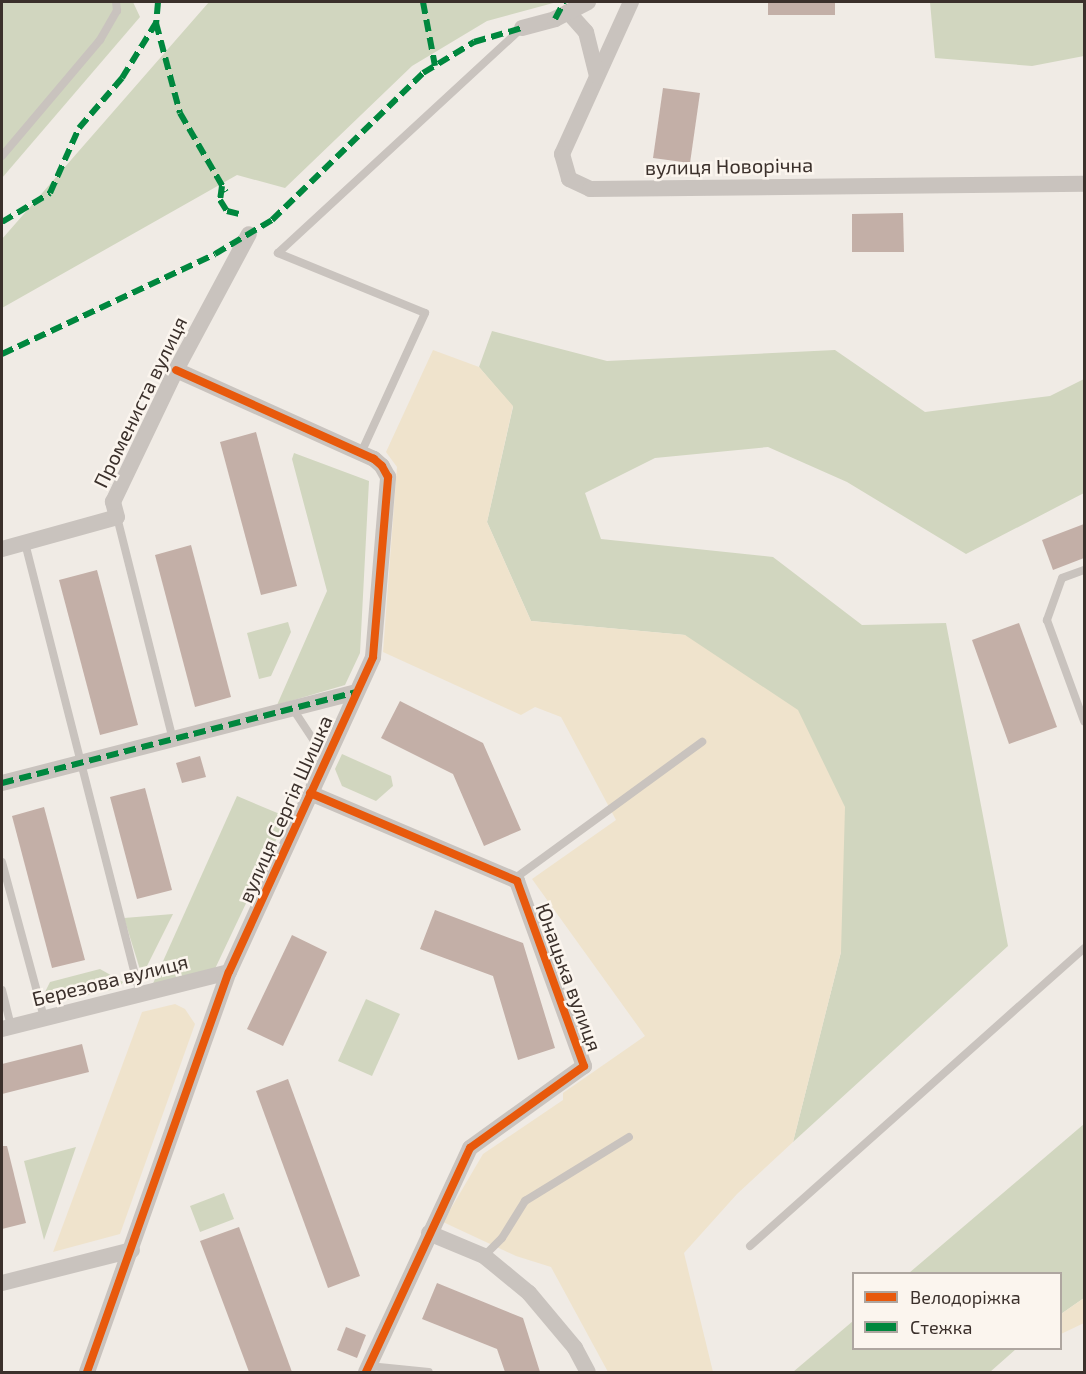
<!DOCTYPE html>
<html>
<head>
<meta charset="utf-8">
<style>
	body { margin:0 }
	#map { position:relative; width:1086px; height:1374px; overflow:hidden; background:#f0ebe5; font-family:"Exo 2",sans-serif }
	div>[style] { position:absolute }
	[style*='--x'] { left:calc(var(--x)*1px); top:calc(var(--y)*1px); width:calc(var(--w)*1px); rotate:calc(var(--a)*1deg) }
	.green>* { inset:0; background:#d1d6bf }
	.sand>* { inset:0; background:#efe3cc }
	.building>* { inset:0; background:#c3afa7 }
	.lane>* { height:8px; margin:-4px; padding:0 4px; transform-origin:4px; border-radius:4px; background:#c9c3be }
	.street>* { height:16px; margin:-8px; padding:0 8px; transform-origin:8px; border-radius:8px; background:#c9c3be }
	.quiet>* { height:6px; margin-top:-3px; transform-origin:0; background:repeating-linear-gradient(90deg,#00873e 0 12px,transparent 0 18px) }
	.cycleway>* { height:8px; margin:-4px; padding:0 4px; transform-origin:4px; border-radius:4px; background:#e8590c }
	span { translate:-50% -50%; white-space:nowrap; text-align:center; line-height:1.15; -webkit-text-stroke:5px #fbf5ee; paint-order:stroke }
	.street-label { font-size:20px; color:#3b302b }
	.frame { position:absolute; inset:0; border:3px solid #3b302b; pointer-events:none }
	.legend { position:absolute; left:852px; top:1272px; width:210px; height:78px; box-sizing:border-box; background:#fbf5ee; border:2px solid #aea6a0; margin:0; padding:8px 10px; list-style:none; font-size:18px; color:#3b302b }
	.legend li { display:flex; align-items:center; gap:12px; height:30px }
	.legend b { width:30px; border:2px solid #aea6a0 }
</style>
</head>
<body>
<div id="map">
	<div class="green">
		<div style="clip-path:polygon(2px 2px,133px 2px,140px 17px,2px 178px)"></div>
		<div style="clip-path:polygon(209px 2px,557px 2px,487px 21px,412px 66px,285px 188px,237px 175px,2px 308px,2px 239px)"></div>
		<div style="clip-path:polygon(930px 2px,1084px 2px,1084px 56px,1032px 66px,935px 58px)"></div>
		<div style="clip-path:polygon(492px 331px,607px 361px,835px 350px,925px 412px,1050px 396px,1084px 379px,1084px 493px,966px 554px,847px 482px,768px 447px,655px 458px,585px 493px,601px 539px,773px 557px,862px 625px,946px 623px,1008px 946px,793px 1142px,841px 952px,685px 635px,531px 621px,487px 522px,513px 407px,479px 367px)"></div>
		<div style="clip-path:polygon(294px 453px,369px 481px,360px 653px,345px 685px,277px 705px,327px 591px,292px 459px)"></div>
		<div style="clip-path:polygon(288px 622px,291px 632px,271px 676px,259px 679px,247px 633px)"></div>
		<div style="clip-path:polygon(342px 754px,391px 776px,393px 786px,376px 801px,342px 786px,335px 769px)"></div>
		<div style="clip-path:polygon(237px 796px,287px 817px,213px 973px,151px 988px)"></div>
		<div style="clip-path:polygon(173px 914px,142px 976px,124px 918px)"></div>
		<div style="clip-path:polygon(100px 969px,123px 982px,119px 988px,50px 1004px,43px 996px,50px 982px)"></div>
		<div style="clip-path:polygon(366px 999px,400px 1014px,372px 1076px,338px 1061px)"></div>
		<div style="clip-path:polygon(1084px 1124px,1084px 1298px,1061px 1314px,1060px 1274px,909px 1273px)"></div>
		<div style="clip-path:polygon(76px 1147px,44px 1240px,24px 1161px)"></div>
		<div style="clip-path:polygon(224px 1193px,234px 1219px,200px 1232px,190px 1206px)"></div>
		<div style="clip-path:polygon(853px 1321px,854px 1348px,1016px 1349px,990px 1372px,793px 1372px)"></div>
	</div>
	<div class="sand">
		<div style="clip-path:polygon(433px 350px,479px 367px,513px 406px,487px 522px,531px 621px,685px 635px,798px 710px,845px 807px,841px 952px,793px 1142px,737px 1194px,684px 1253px,713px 1372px,608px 1372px,551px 1267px,516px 1256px,443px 1222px,483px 1154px,563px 1100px,563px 1093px,645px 1036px,532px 879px,616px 820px,561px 717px,535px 707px,521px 715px,383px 652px,397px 467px,386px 452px)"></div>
		<div style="clip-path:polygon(175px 1004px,185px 1009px,195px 1024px,120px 1234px,53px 1252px,142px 1012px)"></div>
		<div style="clip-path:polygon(1084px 1298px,1084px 1323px,1061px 1334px,1061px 1314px)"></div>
	</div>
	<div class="building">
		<div style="clip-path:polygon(768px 2px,835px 2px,835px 15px,768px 15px)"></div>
		<div style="clip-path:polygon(663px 88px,700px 93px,690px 163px,653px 158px)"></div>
		<div style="clip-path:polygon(903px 213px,904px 252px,852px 252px,852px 214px)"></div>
		<div style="clip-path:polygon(256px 432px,297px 586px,261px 595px,220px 442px)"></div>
		<div style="clip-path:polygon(1084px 524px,1084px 558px,1053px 570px,1042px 540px)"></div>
		<div style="clip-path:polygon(191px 545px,231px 697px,195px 707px,155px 555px)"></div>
		<div style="clip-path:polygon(97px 570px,138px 725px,100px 735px,59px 580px)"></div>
		<div style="clip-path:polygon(1019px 623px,1057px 727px,1009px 744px,972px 640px)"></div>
		<div style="clip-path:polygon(400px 701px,483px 743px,521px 830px,484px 846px,453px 774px,381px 738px)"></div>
		<div style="clip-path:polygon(200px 756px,206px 777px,182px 783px,176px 763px)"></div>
		<div style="clip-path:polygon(145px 788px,172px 890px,137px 899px,110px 797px)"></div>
		<div style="clip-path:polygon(44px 807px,85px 960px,52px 968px,12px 816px)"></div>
		<div style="clip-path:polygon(435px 910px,523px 943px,555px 1048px,518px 1060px,493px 976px,420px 949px)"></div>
		<div style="clip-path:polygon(292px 935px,327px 952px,283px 1046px,247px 1029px)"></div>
		<div style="clip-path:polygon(82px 1044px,89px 1072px,2px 1094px,2px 1064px)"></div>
		<div style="clip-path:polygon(288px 1079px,360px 1276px,328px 1288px,256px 1091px)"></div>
		<div style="clip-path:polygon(2px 1146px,7px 1146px,26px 1223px,2px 1229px)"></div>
		<div style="clip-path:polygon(239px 1227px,292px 1372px,249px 1372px,200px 1241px)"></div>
		<div style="clip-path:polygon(437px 1283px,523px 1318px,540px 1372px,505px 1372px,497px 1349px,422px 1319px)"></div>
		<div style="clip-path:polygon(346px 1327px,366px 1335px,357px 1358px,337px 1350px)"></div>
	</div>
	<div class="lane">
		<div style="--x:2;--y:156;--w:152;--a:-49.8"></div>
		<div style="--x:100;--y:40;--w:34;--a:-60"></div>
		<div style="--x:117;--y:11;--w:9;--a:-96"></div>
		<div style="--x:361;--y:453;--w:154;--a:-65.4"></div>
		<div style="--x:425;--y:313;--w:159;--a:-157.8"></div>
		<div style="--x:278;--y:253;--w:332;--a:-42.7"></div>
		<div style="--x:117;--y:517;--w:230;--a:75.9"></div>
		<div style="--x:25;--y:543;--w:466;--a:75.7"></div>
		<div style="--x:1084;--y:570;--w:23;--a:160"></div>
		<div style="--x:1062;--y:578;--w:45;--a:109.7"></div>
		<div style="--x:1047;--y:620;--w:108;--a:69.9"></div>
		<div style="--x:293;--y:709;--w:60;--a:56.6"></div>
		<div style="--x:2;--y:862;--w:162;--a:74.9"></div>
		<div style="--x:514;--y:879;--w:233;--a:-36.1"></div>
		<div style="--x:2;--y:990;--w:38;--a:76"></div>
		<div style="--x:750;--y:1246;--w:448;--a:-41.7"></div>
		<div style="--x:484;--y:1256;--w:25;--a:-45"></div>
		<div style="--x:502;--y:1238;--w:44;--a:-58.1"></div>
		<div style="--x:525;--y:1201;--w:122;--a:-31.6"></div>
		<div style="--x:369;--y:1366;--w:60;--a:5.7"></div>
	</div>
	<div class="street">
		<div style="--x:631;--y:2;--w:167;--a:114.4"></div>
		<div style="--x:562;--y:154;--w:26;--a:74"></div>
		<div style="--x:569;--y:179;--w:23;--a:25"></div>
		<div style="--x:590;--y:189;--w:494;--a:-0.6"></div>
		<div style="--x:568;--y:12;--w:27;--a:48"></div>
		<div style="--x:586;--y:32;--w:45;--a:76"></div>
		<div style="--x:522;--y:28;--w:34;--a:-15"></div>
		<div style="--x:555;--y:19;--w:37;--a:-27"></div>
		<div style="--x:2;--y:549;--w:119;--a:-15.5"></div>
		<div style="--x:117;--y:517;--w:16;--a:-105"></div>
		<div style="--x:113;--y:502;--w:146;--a:-64.5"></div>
		<div style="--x:176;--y:370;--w:154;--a:-61.8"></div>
		<div style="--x:2;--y:783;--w:366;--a:-14.4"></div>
		<div style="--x:310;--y:793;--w:225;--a:23"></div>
		<div style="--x:517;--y:881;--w:197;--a:70.1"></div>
		<div style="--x:584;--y:1066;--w:140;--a:144.3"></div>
		<div style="--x:470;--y:1148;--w:247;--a:114.9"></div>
		<div style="--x:2;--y:1029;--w:234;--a:-14.1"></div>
		<div style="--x:429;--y:1233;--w:60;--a:22.7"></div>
		<div style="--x:484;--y:1256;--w:58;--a:39.4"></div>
		<div style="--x:529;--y:1293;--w:72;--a:50.1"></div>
		<div style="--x:575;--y:1348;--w:27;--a:62"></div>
		<div style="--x:2;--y:1283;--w:134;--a:-14.2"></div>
		<div style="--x:87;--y:1372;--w:424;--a:-70.5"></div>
		<div style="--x:229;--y:972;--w:346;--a:-65.4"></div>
		<div style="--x:373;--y:657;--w:181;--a:-85.2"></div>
		<div style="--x:388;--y:477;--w:13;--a:-119"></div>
		<div style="--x:382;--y:466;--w:11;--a:-139"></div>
		<div style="--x:374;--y:459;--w:217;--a:-155.8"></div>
	</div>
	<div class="quiet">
		<div style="--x:158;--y:2;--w:21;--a:95"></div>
		<div style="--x:156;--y:23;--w:93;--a:75.1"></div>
		<div style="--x:180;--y:113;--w:91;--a:59.8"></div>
		<div style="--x:423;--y:2;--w:65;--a:79.4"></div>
		<div style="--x:555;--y:19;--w:19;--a:-62"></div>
		<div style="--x:222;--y:186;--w:14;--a:98"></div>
		<div style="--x:220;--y:200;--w:13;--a:58"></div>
		<div style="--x:227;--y:211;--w:12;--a:14"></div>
		<div style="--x:2;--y:222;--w:56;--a:-31.1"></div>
		<div style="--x:50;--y:193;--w:71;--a:-66"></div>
		<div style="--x:79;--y:128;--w:66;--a:-49.3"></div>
		<div style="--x:122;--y:78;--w:65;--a:-58.3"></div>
		<div style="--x:2;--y:354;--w:235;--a:-25.1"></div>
		<div style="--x:215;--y:254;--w:66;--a:-30.8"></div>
		<div style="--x:272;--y:220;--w:211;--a:-44.2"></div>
		<div style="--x:423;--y:73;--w:60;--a:-31.3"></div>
		<div style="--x:474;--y:42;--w:50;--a:-16.3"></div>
		<div style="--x:2;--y:783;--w:366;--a:-14.4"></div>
	</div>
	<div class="cycleway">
		<div style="--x:310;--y:793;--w:225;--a:23"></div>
		<div style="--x:517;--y:881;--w:197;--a:70.1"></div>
		<div style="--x:584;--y:1066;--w:140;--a:144.3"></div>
		<div style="--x:470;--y:1148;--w:247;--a:114.9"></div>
		<div style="--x:87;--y:1372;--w:424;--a:-70.5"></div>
		<div style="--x:229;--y:972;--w:346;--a:-65.4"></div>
		<div style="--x:373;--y:657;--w:181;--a:-85.2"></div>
		<div style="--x:388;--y:477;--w:13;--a:-119"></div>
		<div style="--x:382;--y:466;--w:11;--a:-139"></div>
		<div style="--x:374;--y:459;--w:217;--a:-155.8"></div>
	</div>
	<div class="street-label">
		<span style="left:729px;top:166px;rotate:-1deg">вулиця Новорічна</span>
		<span style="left:140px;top:402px;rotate:-64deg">Промениста вулиця</span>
		<span style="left:285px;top:809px;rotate:-66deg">вулиця Сергія Шишка</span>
		<span style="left:569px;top:977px;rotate:70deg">Юнацька вулиця</span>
		<span style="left:110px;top:980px;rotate:-14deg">Березова вулиця</span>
	</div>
	<div class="frame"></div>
	<ul class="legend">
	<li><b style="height:8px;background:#e8590c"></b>Велодоріжка</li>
	<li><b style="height:8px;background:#00873e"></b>Стежка</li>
	</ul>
</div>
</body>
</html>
